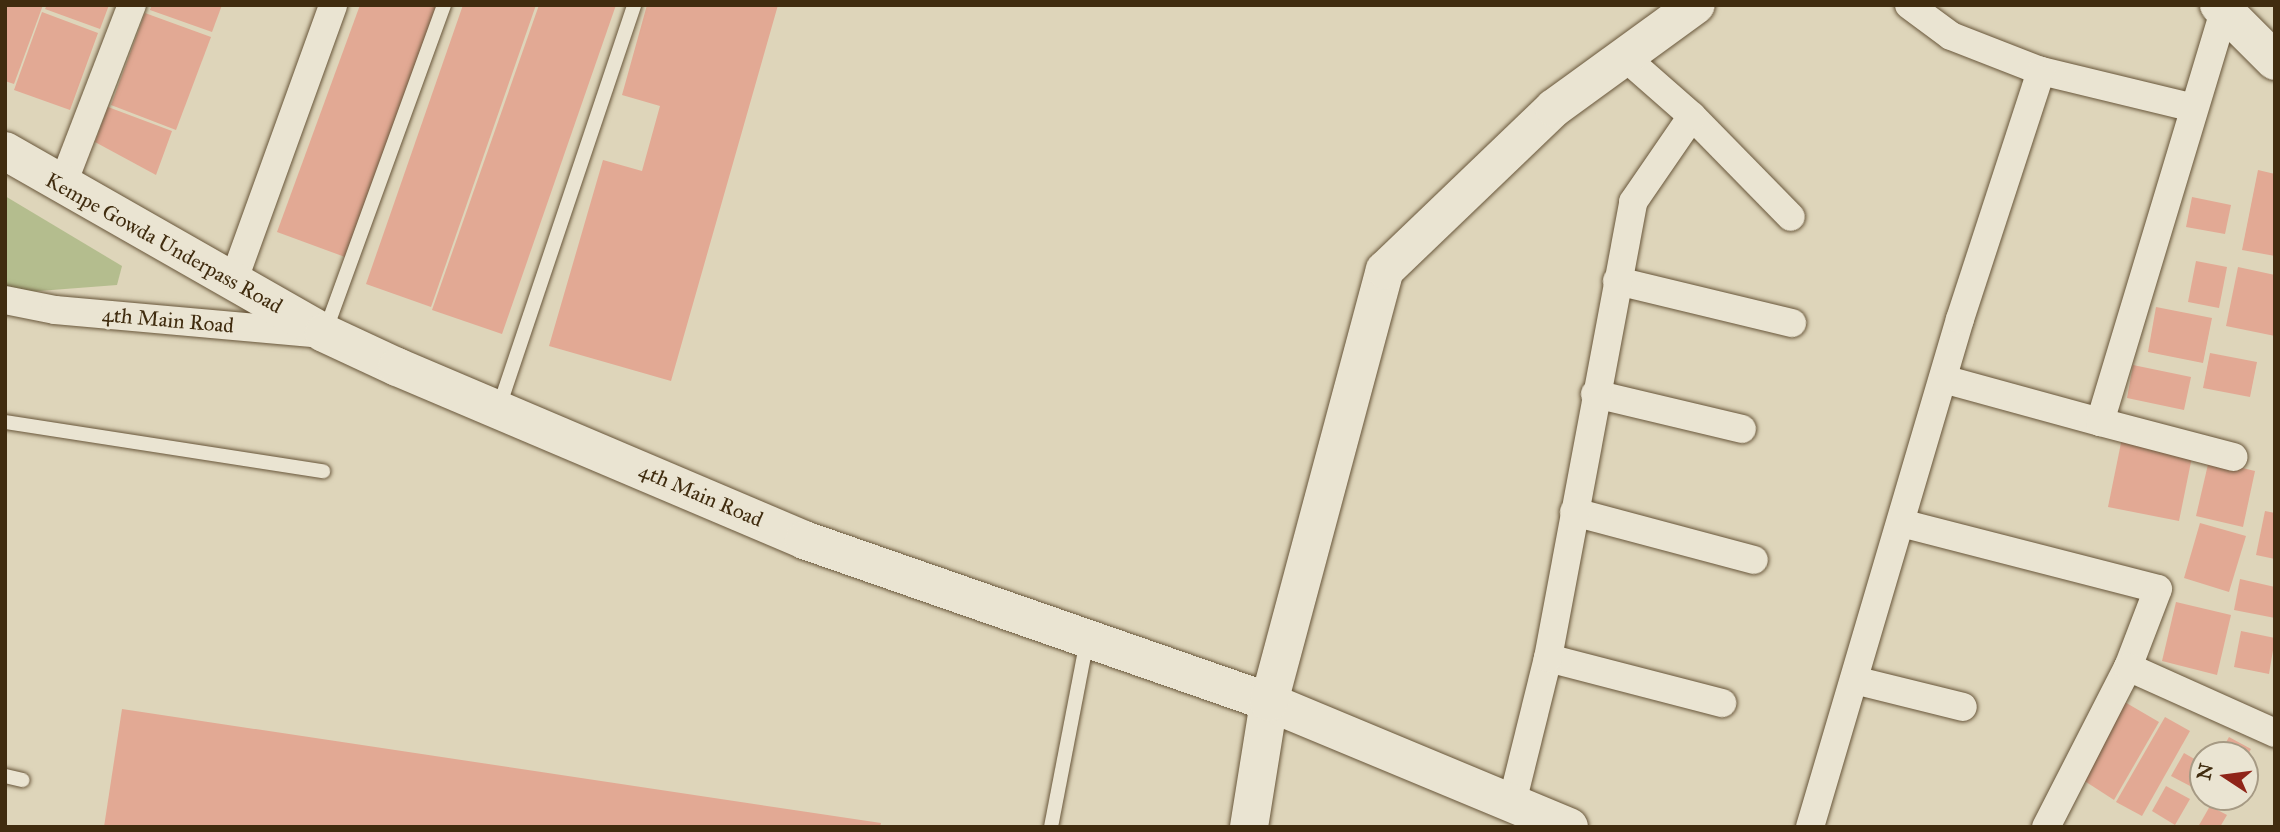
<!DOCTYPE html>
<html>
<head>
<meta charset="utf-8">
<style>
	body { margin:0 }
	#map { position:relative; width:2280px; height:832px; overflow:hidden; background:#ded5ba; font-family:"IM FELL Great Primer",serif }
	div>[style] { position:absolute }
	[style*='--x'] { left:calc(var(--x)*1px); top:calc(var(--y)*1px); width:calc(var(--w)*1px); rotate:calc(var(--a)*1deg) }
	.green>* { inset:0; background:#b4bd8e }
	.building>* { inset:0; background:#e2a994 }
	.roads { filter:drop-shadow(0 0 2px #68563a) drop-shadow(0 0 2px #68563a) }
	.lane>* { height:14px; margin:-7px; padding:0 7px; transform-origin:7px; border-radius:7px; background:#eae4d2 }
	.street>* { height:28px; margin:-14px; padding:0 14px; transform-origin:14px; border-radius:14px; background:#eae4d2 }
	.secondary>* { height:38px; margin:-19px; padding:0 19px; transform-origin:19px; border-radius:19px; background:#eae4d2 }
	span { translate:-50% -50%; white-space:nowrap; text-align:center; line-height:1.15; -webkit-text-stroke:6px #eae4d2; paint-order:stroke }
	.street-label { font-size:21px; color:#402c0f }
	.frame { position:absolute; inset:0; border:7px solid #402c0f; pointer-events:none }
	.north { position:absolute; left:2189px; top:741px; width:70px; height:70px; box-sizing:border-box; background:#eae4d2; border:2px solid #a69a84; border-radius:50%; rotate:283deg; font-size:19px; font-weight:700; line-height:28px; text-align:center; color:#402c0f }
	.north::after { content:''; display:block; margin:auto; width:24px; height:32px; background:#8f2418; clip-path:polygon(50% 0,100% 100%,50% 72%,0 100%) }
</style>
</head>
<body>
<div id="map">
	<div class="green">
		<div style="clip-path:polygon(5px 196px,122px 266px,117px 285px,26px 292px,5px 289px)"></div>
	</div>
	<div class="building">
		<div style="clip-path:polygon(5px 5px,43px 5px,14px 84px,5px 81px)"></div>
		<div style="clip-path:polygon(47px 5px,109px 5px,100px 29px,45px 9px)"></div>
		<div style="clip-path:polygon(152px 5px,222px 5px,212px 32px,150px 10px)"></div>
		<div style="clip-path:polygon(360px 5px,438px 5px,345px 257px,277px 232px)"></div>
		<div style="clip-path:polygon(463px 5px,536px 5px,431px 307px,366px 284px)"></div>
		<div style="clip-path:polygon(539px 5px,616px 5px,502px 334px,432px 310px)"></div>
		<div style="clip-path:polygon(647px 5px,778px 5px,671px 381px,549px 346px,603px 160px,642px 171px,660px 106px,622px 95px)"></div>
		<div style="clip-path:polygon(42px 12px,98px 33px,70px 110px,14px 90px)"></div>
		<div style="clip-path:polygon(145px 13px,211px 37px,176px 130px,111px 105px)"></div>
		<div style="clip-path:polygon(108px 107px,172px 131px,156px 175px,95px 142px)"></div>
		<div style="clip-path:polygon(2258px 170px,2275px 174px,2275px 256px,2242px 250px)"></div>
		<div style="clip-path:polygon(2192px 197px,2231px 205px,2225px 234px,2186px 227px)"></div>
		<div style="clip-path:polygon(2196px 261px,2227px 267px,2219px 308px,2188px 302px)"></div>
		<div style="clip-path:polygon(2238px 267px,2275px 275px,2275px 336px,2226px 326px)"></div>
		<div style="clip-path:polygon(2156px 307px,2212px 318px,2203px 363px,2148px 352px)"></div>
		<div style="clip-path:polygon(2210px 353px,2257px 362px,2250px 397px,2203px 388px)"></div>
		<div style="clip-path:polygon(2133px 365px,2191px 377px,2184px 410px,2127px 398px)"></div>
		<div style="clip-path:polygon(2122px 438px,2193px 452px,2179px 521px,2108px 507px)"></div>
		<div style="clip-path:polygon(2209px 460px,2255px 471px,2243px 527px,2196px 516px)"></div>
		<div style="clip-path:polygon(2265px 511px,2275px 513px,2275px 559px,2256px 555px)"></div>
		<div style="clip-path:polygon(2200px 523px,2246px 536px,2229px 592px,2184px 578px)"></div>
		<div style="clip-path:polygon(2240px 579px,2275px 587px,2275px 618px,2234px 610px)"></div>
		<div style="clip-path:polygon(2176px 602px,2231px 615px,2217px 675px,2162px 661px)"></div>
		<div style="clip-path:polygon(2241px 631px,2275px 638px,2269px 674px,2234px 667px)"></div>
		<div style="clip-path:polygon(2123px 701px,2159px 722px,2114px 800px,2080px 778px)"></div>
		<div style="clip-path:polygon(122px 709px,881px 823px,880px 827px,104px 827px)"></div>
		<div style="clip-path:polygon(2165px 717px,2190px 731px,2142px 816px,2116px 802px)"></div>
		<div style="clip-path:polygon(2229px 737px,2251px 749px,2245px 760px,2245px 755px,2219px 755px)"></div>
		<div style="clip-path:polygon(2184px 753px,2203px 764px,2192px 787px,2171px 776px)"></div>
		<div style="clip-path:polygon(2166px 786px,2190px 799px,2175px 825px,2152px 811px)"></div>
		<div style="clip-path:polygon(2210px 797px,2228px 797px,2224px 805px)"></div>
		<div style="clip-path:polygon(2210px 806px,2227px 815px,2220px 827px,2198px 827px)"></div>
	</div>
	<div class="roads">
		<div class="lane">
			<div style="--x:325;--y:332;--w:348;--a:-70"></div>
			<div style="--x:499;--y:407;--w:424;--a:-71.4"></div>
			<div style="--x:5;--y:422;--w:322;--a:8.8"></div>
			<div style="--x:5;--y:776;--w:18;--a:13"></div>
			<div style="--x:1051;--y:827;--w:190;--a:-79.1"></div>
		</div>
		<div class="street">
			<div style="--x:1909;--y:5;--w:52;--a:36.4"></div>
			<div style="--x:1951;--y:36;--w:97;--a:21.3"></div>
			<div style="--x:2041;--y:71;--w:157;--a:13.6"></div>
			<div style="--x:1692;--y:116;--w:141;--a:45.6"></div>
			<div style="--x:62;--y:186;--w:194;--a:-68.9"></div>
			<div style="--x:1617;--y:281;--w:180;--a:13.5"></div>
			<div style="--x:233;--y:282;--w:294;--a:-70.1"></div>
			<div style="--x:5;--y:300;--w:51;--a:11.3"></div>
			<div style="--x:55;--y:310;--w:261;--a:5.1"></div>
			<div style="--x:1943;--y:379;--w:163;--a:15.3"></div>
			<div style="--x:2100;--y:422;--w:430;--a:-73.2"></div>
			<div style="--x:1595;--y:394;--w:151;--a:13.4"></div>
			<div style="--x:2100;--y:422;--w:138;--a:14.7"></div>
			<div style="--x:1574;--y:512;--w:186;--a:14.9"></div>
			<div style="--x:1901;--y:523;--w:265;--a:14.4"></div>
			<div style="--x:2158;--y:589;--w:84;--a:111"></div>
			<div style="--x:2128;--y:667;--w:180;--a:117.1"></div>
			<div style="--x:1548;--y:658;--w:180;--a:14.5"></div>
			<div style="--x:2128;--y:667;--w:161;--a:24.2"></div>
			<div style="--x:1854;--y:680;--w:112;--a:13.9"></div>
			<div style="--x:1512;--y:803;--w:149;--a:-76.1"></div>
			<div style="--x:1548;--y:658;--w:464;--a:-79.4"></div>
			<div style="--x:1633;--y:202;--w:104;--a:-55.5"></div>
			<div style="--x:1692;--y:116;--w:88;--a:-138.7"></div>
			<div style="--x:1810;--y:827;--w:530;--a:-73.55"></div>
			<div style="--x:1960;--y:319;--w:261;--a:-71.9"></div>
		</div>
		<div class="secondary">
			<div style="--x:2219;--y:5;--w:79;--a:45"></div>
			<div style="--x:5;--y:151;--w:367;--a:29.7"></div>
			<div style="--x:324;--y:333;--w:81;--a:25"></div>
			<div style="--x:397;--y:367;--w:442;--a:23"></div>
			<div style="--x:804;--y:540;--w:492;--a:19.2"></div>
			<div style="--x:1269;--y:702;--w:127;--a:99.1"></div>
			<div style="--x:1569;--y:827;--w:325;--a:-157.4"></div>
			<div style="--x:1269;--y:702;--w:447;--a:-75"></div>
			<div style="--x:1385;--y:270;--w:234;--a:-43.8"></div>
			<div style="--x:1554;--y:108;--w:175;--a:-36"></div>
		</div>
	</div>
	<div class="street-label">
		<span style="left:164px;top:243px;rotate:29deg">Kempe Gowda Underpass Road</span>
		<span style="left:168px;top:320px;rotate:5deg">4th Main Road</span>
		<span style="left:701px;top:495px;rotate:23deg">4th Main Road</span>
	</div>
	<div class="frame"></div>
	<div class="north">N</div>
</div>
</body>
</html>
